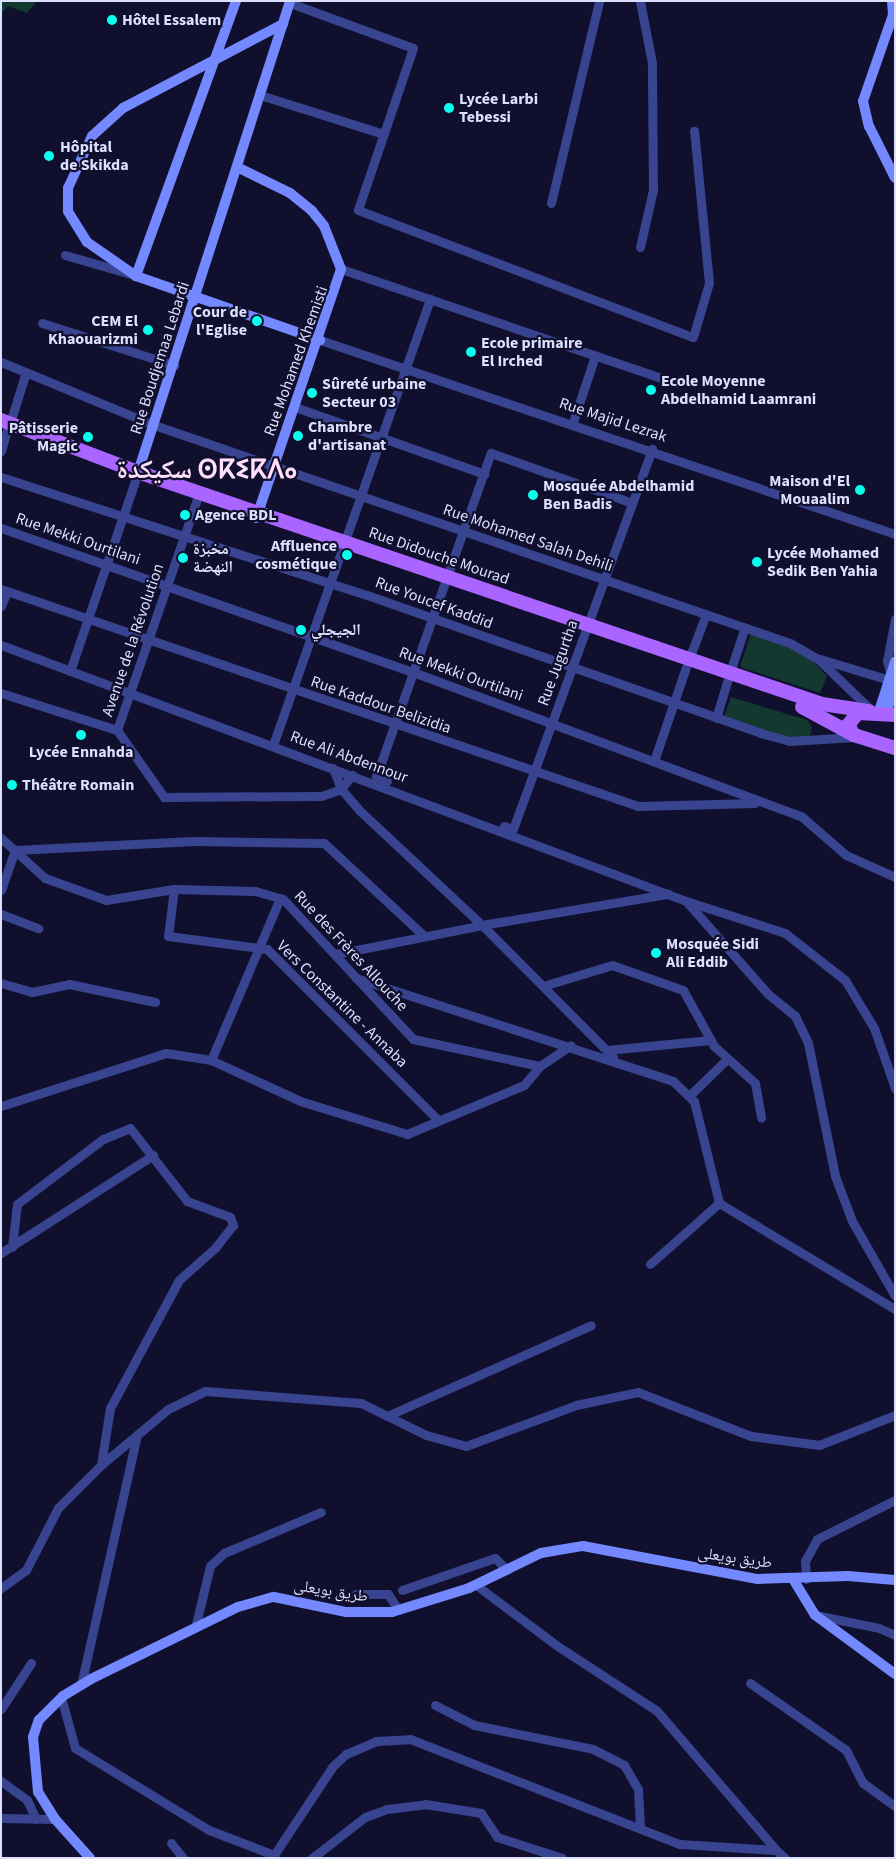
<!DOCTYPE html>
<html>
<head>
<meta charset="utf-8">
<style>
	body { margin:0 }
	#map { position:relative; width:896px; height:1859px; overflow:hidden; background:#10102e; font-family:"Source Sans 3","Noto Naskh Arabic","Noto Sans Tifinagh",sans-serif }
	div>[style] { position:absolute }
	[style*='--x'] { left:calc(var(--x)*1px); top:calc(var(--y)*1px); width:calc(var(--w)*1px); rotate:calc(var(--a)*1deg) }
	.green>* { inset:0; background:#133830 }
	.street>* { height:9px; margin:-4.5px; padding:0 4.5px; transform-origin:4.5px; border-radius:4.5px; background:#38448f }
	.secondary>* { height:10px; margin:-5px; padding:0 5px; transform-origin:5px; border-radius:5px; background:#7488ff }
	.primary>* { height:14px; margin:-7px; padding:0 7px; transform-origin:7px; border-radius:7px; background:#aa64ff }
	.dots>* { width:14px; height:14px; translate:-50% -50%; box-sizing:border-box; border:2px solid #10102e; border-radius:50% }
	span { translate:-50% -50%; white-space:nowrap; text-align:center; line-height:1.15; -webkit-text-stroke:4.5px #10102e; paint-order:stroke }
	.poi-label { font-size:16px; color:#dddfff; font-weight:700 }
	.left { translate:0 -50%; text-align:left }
	.right { translate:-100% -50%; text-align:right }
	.street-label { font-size:16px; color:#dddfff }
	.town-label { font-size:26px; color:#ffdff9; font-weight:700 }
	.frame { position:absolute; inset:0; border:2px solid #dddfff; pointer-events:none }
</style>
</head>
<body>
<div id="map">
	<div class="green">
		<div style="clip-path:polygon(1px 1px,37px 1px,27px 13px,8px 6px,1px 14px)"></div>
		<div style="clip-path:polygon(751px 633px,803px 651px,827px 676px,820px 693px,740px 667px)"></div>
		<div style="clip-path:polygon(731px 697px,807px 720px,812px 727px,810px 736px,791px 739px,724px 717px)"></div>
	</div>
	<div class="street">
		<div style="--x:290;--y:3;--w:131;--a:20.1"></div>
		<div style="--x:413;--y:48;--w:171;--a:108.8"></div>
		<div style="--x:358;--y:210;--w:358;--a:20.8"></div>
		<div style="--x:693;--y:337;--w:56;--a:-73.5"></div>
		<div style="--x:709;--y:283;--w:153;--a:-95.6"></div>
		<div style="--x:260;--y:95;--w:130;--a:17.5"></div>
		<div style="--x:551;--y:203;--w:208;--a:-76.6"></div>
		<div style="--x:640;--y:247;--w:58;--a:-77.2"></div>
		<div style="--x:653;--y:190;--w:127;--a:-90.5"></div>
		<div style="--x:652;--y:63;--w:63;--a:-101"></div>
		<div style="--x:65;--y:255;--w:69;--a:16.1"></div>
		<div style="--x:341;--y:269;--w:354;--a:18.8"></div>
		<div style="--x:42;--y:323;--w:139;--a:17.7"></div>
		<div style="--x:320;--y:340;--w:607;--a:18.64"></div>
		<div style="--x:1;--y:362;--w:165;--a:22.4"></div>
		<div style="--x:154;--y:425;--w:672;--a:18.92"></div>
		<div style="--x:790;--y:643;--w:32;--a:30"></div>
		<div style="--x:818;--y:659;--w:74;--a:43.9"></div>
		<div style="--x:295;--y:407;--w:201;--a:19.5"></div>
		<div style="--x:573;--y:422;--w:70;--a:-71.6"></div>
		<div style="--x:10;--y:423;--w:53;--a:-72.6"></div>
		<div style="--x:1;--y:451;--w:22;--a:-74"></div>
		<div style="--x:1;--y:477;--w:385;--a:17.9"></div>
		<div style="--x:367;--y:595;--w:417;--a:19.3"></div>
		<div style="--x:760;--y:733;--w:30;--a:15"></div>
		<div style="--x:789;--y:741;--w:66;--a:-3.5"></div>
		<div style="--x:1;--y:528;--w:436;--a:19.3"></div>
		<div style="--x:413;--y:672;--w:414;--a:20.4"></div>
		<div style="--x:801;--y:816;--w:60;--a:40.9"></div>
		<div style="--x:846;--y:855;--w:54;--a:24.2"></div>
		<div style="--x:1;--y:589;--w:673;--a:18.81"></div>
		<div style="--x:638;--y:806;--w:117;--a:-1.5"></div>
		<div style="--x:1;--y:606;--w:16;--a:-68"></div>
		<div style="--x:1;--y:645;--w:731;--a:20.49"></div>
		<div style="--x:686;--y:901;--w:104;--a:17.9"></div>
		<div style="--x:785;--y:933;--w:76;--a:38.1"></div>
		<div style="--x:845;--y:980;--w:56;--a:58.9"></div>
		<div style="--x:874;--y:1028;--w:64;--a:70.7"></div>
		<div style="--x:689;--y:659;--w:48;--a:-69.3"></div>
		<div style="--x:820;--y:659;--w:72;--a:16.9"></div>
		<div style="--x:70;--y:671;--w:210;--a:-71.1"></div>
		<div style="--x:730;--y:672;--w:47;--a:-71.6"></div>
		<div style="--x:891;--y:675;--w:15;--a:-106"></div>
		<div style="--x:887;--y:661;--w:43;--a:-79.2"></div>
		<div style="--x:1;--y:693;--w:122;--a:17.7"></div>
		<div style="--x:117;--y:730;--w:244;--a:-70.9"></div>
		<div style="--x:716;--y:718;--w:39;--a:-73"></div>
		<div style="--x:117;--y:730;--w:82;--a:55"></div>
		<div style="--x:164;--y:797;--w:157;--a:-0.4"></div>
		<div style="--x:321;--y:796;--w:21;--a:-19"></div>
		<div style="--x:341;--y:789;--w:18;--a:-52"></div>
		<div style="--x:273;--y:745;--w:473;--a:-70.6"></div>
		<div style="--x:654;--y:761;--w:99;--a:-71.2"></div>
		<div style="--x:333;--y:768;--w:22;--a:69"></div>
		<div style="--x:341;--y:789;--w:28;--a:49"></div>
		<div style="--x:359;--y:810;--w:168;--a:43.1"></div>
		<div style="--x:482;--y:925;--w:189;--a:-9.5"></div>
		<div style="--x:387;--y:781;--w:12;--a:-160"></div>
		<div style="--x:376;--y:777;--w:344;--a:-70.5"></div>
		<div style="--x:491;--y:453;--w:150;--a:19.5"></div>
		<div style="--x:504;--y:826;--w:9;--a:18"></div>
		<div style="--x:513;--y:829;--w:405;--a:-69.9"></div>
		<div style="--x:1;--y:838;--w:59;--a:42.3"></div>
		<div style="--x:45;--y:878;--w:65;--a:19.8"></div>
		<div style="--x:106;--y:900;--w:69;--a:-9.2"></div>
		<div style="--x:174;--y:889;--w:81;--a:1.4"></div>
		<div style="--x:255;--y:891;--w:29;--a:16"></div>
		<div style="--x:283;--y:899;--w:191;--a:47.1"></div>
		<div style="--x:413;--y:1039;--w:130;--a:12"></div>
		<div style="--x:174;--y:889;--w:47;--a:97.3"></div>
		<div style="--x:168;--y:936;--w:100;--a:7.5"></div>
		<div style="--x:267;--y:949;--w:242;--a:45"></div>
		<div style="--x:1;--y:890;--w:42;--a:-70.7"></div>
		<div style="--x:15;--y:850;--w:179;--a:-2.9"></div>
		<div style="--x:194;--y:841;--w:130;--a:0.9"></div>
		<div style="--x:324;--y:843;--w:135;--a:42.9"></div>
		<div style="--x:686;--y:901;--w:124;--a:48.6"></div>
		<div style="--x:768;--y:994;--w:35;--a:39"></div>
		<div style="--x:795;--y:1016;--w:30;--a:64"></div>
		<div style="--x:808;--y:1043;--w:136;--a:78.5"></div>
		<div style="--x:835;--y:1176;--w:48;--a:69.3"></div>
		<div style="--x:852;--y:1221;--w:86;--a:60.2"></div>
		<div style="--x:1;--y:914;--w:40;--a:21"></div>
		<div style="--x:336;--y:954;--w:149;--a:-11.2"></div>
		<div style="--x:482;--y:925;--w:186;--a:45.2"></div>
		<div style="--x:356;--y:978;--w:333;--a:18"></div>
		<div style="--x:673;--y:1081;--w:29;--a:44"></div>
		<div style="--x:694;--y:1101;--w:105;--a:76.2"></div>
		<div style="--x:719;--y:1203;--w:205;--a:31.1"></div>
		<div style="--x:1;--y:983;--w:32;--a:16"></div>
		<div style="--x:32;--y:992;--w:38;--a:-12"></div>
		<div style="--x:69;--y:984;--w:88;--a:11.8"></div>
		<div style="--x:543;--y:986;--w:72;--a:-16.9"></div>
		<div style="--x:612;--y:965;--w:75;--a:19.4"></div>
		<div style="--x:683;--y:990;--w:64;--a:61"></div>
		<div style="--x:714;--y:1046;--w:55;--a:42.1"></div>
		<div style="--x:755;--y:1083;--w:35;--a:80"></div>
		<div style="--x:607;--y:1050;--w:104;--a:-5.5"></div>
		<div style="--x:211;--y:1060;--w:176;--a:-66.9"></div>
		<div style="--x:689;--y:1096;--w:52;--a:-44.2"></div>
		<div style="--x:1;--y:1106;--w:173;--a:-17.8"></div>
		<div style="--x:166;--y:1053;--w:46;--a:8.8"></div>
		<div style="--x:211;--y:1060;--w:98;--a:24.7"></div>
		<div style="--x:300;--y:1101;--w:112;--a:17.1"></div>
		<div style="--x:407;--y:1134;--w:127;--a:-22.7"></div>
		<div style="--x:524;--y:1085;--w:25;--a:-50"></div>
		<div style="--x:540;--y:1066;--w:37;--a:-34"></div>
		<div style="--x:12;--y:1247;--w:43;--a:-83.4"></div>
		<div style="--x:17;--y:1204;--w:108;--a:-37.1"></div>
		<div style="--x:103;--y:1139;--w:29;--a:-22"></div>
		<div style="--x:130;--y:1128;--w:93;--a:52"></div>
		<div style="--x:187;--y:1201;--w:46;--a:20.4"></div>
		<div style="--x:230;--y:1217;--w:9;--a:69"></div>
		<div style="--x:233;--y:1225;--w:29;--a:128"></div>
		<div style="--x:215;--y:1248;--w:48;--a:138.4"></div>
		<div style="--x:179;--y:1280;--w:145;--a:118.3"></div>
		<div style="--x:110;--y:1408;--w:58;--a:99"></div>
		<div style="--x:1;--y:1253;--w:181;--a:-32.8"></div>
		<div style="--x:650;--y:1264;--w:92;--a:-41.5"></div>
		<div style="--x:387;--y:1416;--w:223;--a:-24"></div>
		<div style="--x:806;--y:1579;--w:18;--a:-93"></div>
		<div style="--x:805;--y:1561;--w:25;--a:-61"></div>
		<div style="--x:817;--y:1539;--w:87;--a:-26.6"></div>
		<div style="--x:476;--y:1585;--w:104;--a:36.8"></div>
		<div style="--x:559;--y:1647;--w:117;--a:33.1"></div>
		<div style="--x:657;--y:1711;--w:183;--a:49.4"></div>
		<div style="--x:1;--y:1588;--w:31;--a:-36"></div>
		<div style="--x:26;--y:1570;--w:70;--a:-62.7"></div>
		<div style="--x:58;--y:1508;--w:61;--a:-45"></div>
		<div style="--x:101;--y:1465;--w:87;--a:-39.9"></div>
		<div style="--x:168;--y:1409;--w:41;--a:-25.9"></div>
		<div style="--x:205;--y:1391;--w:156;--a:4.4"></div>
		<div style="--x:361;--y:1403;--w:72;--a:26.2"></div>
		<div style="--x:426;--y:1435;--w:41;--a:15.4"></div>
		<div style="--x:466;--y:1446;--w:117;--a:-20.4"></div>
		<div style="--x:576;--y:1405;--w:63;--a:-11.8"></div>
		<div style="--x:638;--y:1392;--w:121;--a:21.3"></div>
		<div style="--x:751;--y:1436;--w:69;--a:7.5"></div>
		<div style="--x:819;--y:1445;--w:82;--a:-21.5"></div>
		<div style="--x:402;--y:1590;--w:98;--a:-19"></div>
		<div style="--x:495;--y:1558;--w:17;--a:45"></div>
		<div style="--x:356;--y:1594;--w:32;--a:0"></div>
		<div style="--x:388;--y:1594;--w:19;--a:58"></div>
		<div style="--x:815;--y:1615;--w:65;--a:11.5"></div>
		<div style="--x:879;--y:1628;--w:17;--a:24"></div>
		<div style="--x:195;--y:1628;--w:64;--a:-76.4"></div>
		<div style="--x:210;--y:1566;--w:19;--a:-43"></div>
		<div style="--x:224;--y:1553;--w:105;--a:-22.9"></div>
		<div style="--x:750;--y:1683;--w:117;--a:34.9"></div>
		<div style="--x:846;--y:1750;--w:37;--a:63"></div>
		<div style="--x:863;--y:1783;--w:39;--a:36"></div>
		<div style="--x:81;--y:1685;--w:256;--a:-77.4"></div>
		<div style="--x:61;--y:1697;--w:53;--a:74.6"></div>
		<div style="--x:75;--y:1748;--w:157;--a:31.5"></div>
		<div style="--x:209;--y:1830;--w:70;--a:21"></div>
		<div style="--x:435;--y:1705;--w:44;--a:27.1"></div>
		<div style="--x:474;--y:1725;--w:121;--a:11.4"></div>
		<div style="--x:593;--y:1749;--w:35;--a:27"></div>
		<div style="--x:624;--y:1765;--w:28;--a:60"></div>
		<div style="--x:638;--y:1789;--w:39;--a:87"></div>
		<div style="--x:1;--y:1709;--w:55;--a:-56.9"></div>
		<div style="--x:1;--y:1781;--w:32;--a:36"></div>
		<div style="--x:27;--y:1800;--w:21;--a:65"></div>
		<div style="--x:1;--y:1818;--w:54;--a:1.1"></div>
		<div style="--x:171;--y:1843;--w:19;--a:51"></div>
		<div style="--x:272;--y:1858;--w:110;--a:-56.5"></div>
		<div style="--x:333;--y:1766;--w:18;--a:-43"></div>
		<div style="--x:346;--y:1754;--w:33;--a:-23"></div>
		<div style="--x:376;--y:1741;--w:34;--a:-3"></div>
		<div style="--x:410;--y:1739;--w:290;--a:21.3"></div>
		<div style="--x:680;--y:1844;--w:96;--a:3.6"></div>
		<div style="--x:776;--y:1850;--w:12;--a:42"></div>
		<div style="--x:312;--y:1858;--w:67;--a:-37.7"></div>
		<div style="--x:365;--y:1817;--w:23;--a:-20"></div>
		<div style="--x:387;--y:1809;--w:38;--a:-7"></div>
		<div style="--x:425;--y:1804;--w:57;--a:9.1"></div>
		<div style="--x:481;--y:1813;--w:29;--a:56"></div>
		<div style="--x:497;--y:1837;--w:68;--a:17.9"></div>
	</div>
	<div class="secondary">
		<div style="--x:236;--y:1;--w:293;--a:110"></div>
		<div style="--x:136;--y:276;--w:195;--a:19.2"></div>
		<div style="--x:892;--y:1;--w:14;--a:86"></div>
		<div style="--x:893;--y:15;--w:91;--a:109.2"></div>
		<div style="--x:863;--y:101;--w:26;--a:77"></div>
		<div style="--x:869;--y:126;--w:58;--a:63.4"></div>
		<div style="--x:237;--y:167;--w:59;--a:26.1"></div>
		<div style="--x:290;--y:193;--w:28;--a:39"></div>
		<div style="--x:312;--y:211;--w:19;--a:51"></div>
		<div style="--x:324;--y:226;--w:46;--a:68.4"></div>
		<div style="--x:341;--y:269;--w:263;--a:108.8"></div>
		<div style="--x:136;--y:276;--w:60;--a:-145.2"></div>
		<div style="--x:87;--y:242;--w:36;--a:-122"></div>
		<div style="--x:68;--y:211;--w:23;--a:-90"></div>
		<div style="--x:68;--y:188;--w:57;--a:-65.2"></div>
		<div style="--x:92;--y:136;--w:42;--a:-42.1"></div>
		<div style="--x:123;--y:108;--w:181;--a:-27.7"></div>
		<div style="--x:138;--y:472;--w:495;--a:-72.1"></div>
		<div style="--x:879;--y:711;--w:52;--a:-71.9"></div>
		<div style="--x:886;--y:713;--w:28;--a:-71"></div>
		<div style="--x:793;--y:1579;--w:42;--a:58.6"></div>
		<div style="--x:815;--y:1615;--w:99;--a:36.4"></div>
		<div style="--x:90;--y:1858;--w:52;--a:-131.9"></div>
		<div style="--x:55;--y:1819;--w:32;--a:-122"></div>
		<div style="--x:38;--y:1792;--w:55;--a:-95.2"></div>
		<div style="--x:33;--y:1737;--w:18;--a:-71"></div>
		<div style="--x:39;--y:1720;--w:34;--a:-45"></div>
		<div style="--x:63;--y:1696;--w:33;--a:-31"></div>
		<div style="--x:91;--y:1679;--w:164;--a:-26.1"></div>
		<div style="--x:238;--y:1607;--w:37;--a:-16"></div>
		<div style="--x:274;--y:1597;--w:74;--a:11.8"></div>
		<div style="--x:346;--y:1612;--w:46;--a:0"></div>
		<div style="--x:392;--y:1612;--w:81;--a:-17.3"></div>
		<div style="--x:469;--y:1588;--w:80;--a:-25.9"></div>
		<div style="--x:541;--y:1553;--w:43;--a:-9.5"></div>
		<div style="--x:583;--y:1546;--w:178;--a:10.7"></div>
		<div style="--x:758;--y:1579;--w:90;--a:-1.9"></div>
		<div style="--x:848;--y:1576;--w:47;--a:4.9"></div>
	</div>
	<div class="primary">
		<div style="--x:1;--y:420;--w:147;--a:20.8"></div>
		<div style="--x:138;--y:472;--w:722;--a:18.74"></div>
		<div style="--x:822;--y:704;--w:48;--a:8.5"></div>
		<div style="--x:802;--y:707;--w:59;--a:28.3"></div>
		<div style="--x:895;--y:715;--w:37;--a:-177"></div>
		<div style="--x:858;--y:713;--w:16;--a:130"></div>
		<div style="--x:848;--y:725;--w:12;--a:59"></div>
		<div style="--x:854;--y:735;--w:43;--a:17.6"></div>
	</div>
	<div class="dots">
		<div style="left:112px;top:20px;background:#09ffed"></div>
		<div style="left:449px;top:108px;background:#09ffed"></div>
		<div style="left:49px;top:156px;background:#09ffed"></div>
		<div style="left:257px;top:321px;background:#09ffed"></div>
		<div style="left:148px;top:330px;background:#09ffed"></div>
		<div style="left:471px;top:352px;background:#09ffed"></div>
		<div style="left:651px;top:390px;background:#09ffed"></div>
		<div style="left:312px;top:393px;background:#09ffed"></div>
		<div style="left:298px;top:436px;background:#09ffed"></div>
		<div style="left:88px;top:437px;background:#09ffed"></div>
		<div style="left:860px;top:490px;background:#09ffed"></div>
		<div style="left:533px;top:495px;background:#09ffed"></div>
		<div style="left:185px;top:515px;background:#09ffed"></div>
		<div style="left:347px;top:555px;background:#09ffed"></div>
		<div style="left:183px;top:558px;background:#09ffed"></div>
		<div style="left:757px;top:562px;background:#09ffed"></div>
		<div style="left:301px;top:630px;background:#09ffed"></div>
		<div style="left:81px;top:735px;background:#09ffed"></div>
		<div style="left:12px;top:785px;background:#09ffed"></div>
		<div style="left:656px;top:953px;background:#09ffed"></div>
	</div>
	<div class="poi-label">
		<span class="left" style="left:122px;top:20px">Hôtel Essalem</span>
		<span class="left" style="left:459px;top:108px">Lycée Larbi<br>Tebessi</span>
		<span class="left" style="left:60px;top:156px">Hôpital<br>de Skikda</span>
		<span class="right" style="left:247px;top:321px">Cour de<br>l'Eglise</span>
		<span class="right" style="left:138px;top:330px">CEM El<br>Khaouarizmi</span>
		<span class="left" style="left:481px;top:352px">Ecole primaire<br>El Irched</span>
		<span class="left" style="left:661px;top:390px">Ecole Moyenne<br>Abdelhamid Laamrani</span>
		<span class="left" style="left:322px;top:393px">Sûreté urbaine<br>Secteur 03</span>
		<span class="left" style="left:308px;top:436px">Chambre<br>d'artisanat</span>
		<span class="right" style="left:78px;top:437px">Pâtisserie<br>Magic</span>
		<span class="right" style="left:850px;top:490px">Maison d'El<br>Mouaalim</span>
		<span class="left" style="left:543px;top:495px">Mosquée Abdelhamid<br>Ben Badis</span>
		<span class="left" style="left:195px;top:515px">Agence BDL</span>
		<span class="right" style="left:337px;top:555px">Affluence<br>cosmétique</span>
		<span class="left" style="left:193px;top:558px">مخبزة<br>النهضة</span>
		<span class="left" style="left:767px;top:562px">Lycée Mohamed<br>Sedik Ben Yahia</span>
		<span class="left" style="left:311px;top:630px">الجيجلي</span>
		<span style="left:81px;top:752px">Lycée Ennahda</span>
		<span class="left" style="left:22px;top:785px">Théâtre Romain</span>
		<span class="left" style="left:666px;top:953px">Mosquée Sidi<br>Ali Eddib</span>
	</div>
	<div class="street-label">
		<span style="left:160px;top:358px;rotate:-72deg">Rue Boudjemaa Lebardi</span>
		<span style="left:296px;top:361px;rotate:-70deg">Rue Mohamed Khemisti</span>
		<span style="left:613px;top:420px;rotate:18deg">Rue Majid Lezrak</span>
		<span style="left:528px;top:538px;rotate:19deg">Rue Mohamed Salah Dehili</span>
		<span style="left:78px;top:539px;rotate:19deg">Rue Mekki Ourtilani</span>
		<span style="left:439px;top:556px;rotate:19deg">Rue Didouche Mourad</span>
		<span style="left:434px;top:603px;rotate:20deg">Rue Youcef Kaddid</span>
		<span style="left:133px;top:640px;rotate:-71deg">Avenue de la Révolution</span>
		<span style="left:558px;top:663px;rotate:-70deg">Rue Jugurtha</span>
		<span style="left:461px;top:674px;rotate:20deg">Rue Mekki Ourtilani</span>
		<span style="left:381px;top:705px;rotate:19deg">Rue Kaddour Belizidia</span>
		<span style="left:349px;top:757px;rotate:20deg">Rue Ali Abdennour</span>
		<span style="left:351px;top:951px;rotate:47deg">Rue des Frères Allouche</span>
		<span style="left:342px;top:1004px;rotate:44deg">Vers Constantine - Annaba</span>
		<span style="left:735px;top:1558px;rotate:8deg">طريق بويعلى</span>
		<span style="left:331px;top:1591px;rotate:9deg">طريق بويعلى</span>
	</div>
	<div class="town-label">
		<span style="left:207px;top:470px">سكيكدة ⵙⴽⵉⴽⴷⴰ</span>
	</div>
	<div class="frame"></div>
</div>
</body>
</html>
